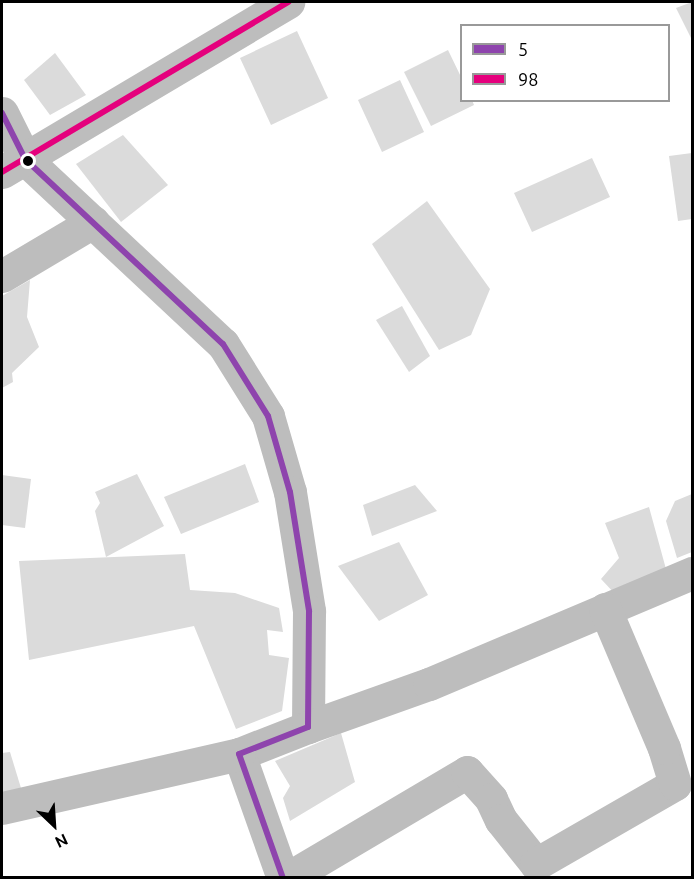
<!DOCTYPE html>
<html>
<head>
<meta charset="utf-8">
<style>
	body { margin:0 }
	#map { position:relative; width:694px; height:879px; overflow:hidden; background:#fff; font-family:Ubuntu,sans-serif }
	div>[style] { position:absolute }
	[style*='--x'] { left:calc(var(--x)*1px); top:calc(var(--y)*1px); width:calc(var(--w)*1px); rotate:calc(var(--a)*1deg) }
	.building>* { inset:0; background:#dbdbdb }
	.minor>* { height:33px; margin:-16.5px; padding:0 16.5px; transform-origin:16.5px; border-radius:16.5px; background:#bdbdbd }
	.tertiary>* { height:33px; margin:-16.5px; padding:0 16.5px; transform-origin:16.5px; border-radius:16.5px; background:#bdbdbd }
	.bus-1>* { height:6px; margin:-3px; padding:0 3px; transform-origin:3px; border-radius:3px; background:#8e44ad }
	.bus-2>* { height:6px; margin:-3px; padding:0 3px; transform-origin:3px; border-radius:3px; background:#e5007d }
	.dots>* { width:16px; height:16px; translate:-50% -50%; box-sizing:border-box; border:3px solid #fff; border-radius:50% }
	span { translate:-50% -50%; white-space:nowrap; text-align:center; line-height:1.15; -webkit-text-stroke:5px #fff; paint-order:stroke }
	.frame { position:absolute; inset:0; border:3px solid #000; pointer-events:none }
	.legend { position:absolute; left:460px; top:24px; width:210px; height:78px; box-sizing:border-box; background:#fff; border:2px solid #999; margin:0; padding:8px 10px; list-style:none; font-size:18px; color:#000 }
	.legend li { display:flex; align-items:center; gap:12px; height:30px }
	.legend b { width:30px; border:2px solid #999 }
	.north { position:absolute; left:24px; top:795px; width:60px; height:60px; -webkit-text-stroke:4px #fff; paint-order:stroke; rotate:155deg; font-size:16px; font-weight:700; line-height:24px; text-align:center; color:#000 }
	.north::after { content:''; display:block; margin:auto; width:21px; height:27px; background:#000; clip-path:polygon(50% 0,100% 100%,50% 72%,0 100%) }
</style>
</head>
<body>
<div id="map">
	<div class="building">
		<div style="clip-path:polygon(692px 2px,692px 40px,676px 8px)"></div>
		<div style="clip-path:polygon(297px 31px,328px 98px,271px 125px,240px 58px)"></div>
		<div style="clip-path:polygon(448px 50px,462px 79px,462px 100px,472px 100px,474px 105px,431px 126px,404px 72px)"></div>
		<div style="clip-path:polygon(55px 53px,86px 95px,50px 115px,24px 80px)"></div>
		<div style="clip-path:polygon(400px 80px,424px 132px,382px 152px,358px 100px)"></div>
		<div style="clip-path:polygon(123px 135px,168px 185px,121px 222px,76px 164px)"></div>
		<div style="clip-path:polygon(692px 153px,692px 219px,678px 221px,669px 156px)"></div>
		<div style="clip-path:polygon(592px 158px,610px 197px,532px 232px,514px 193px)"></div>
		<div style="clip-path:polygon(427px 201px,490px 289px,471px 335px,439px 350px,372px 244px)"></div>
		<div style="clip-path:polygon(30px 280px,27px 317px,39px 347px,12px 373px,13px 382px,2px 388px,2px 296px)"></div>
		<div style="clip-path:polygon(402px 306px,430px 356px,409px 372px,376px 320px)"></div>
		<div style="clip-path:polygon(245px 464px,259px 502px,181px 534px,164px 497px)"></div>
		<div style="clip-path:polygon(137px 474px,164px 526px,106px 557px,95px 511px,100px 503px,95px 492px)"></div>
		<div style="clip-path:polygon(2px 475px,31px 479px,25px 528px,2px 525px)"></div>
		<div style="clip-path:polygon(415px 485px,437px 511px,372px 536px,363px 505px)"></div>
		<div style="clip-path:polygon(692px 494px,692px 552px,677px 558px,666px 521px,675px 501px)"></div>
		<div style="clip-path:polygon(649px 507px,666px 569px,616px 595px,601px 579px,619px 558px,605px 523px)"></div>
		<div style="clip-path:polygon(399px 542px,428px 595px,379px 621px,338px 566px)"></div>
		<div style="clip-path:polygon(185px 554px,190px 590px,235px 593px,279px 608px,283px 632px,267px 630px,269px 655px,289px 658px,282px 711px,236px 729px,194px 626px,29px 660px,19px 561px)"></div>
		<div style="clip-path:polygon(341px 733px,355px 782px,290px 821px,283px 798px,290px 786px,275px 761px)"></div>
		<div style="clip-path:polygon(10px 752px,24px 798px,2px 803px,2px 753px)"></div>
	</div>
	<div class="minor">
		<div style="--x:2;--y:113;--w:51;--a:63.4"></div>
		<div style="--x:25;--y:159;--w:271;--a:43.1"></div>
		<div style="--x:223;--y:344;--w:85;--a:58"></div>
		<div style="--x:268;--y:416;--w:79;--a:73.9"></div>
		<div style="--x:290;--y:492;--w:121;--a:80.9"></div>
		<div style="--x:309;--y:611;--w:116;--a:90.5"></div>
		<div style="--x:308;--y:727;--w:74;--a:158.6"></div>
		<div style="--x:239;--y:754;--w:132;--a:70.5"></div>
		<div style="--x:2;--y:276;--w:106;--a:-30.7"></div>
		<div style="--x:308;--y:727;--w:128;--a:-19.6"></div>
		<div style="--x:429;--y:684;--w:285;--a:-22.9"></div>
		<div style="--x:2;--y:808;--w:243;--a:-12.8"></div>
		<div style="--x:288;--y:878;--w:208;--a:-30.6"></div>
		<div style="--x:467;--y:772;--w:36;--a:48"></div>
		<div style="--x:491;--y:799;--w:23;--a:65"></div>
		<div style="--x:501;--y:820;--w:56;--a:51.5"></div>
		<div style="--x:536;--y:864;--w:160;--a:-29.9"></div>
		<div style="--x:675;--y:784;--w:38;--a:-107"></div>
		<div style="--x:664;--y:748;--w:151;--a:-113"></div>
	</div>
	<div class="tertiary">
		<div style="--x:2;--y:172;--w:333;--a:-30.7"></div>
	</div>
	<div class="bus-1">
		<div style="--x:2;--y:113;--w:51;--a:63.4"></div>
		<div style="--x:25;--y:159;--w:271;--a:43.1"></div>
		<div style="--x:223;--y:344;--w:85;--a:58"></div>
		<div style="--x:268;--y:416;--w:79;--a:73.9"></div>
		<div style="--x:290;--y:492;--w:121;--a:80.9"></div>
		<div style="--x:309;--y:611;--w:116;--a:90.5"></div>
		<div style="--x:308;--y:727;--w:74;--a:158.6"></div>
		<div style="--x:239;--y:754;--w:132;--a:70.5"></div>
	</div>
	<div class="bus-2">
		<div style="--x:2;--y:172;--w:333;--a:-30.7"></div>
	</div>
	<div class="dots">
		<div style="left:28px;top:161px;background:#000"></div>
	</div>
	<div class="frame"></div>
	<ul class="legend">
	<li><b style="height:8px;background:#8e44ad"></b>5</li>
	<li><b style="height:8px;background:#e5007d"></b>98</li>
	</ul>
	<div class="north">N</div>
</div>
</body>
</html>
